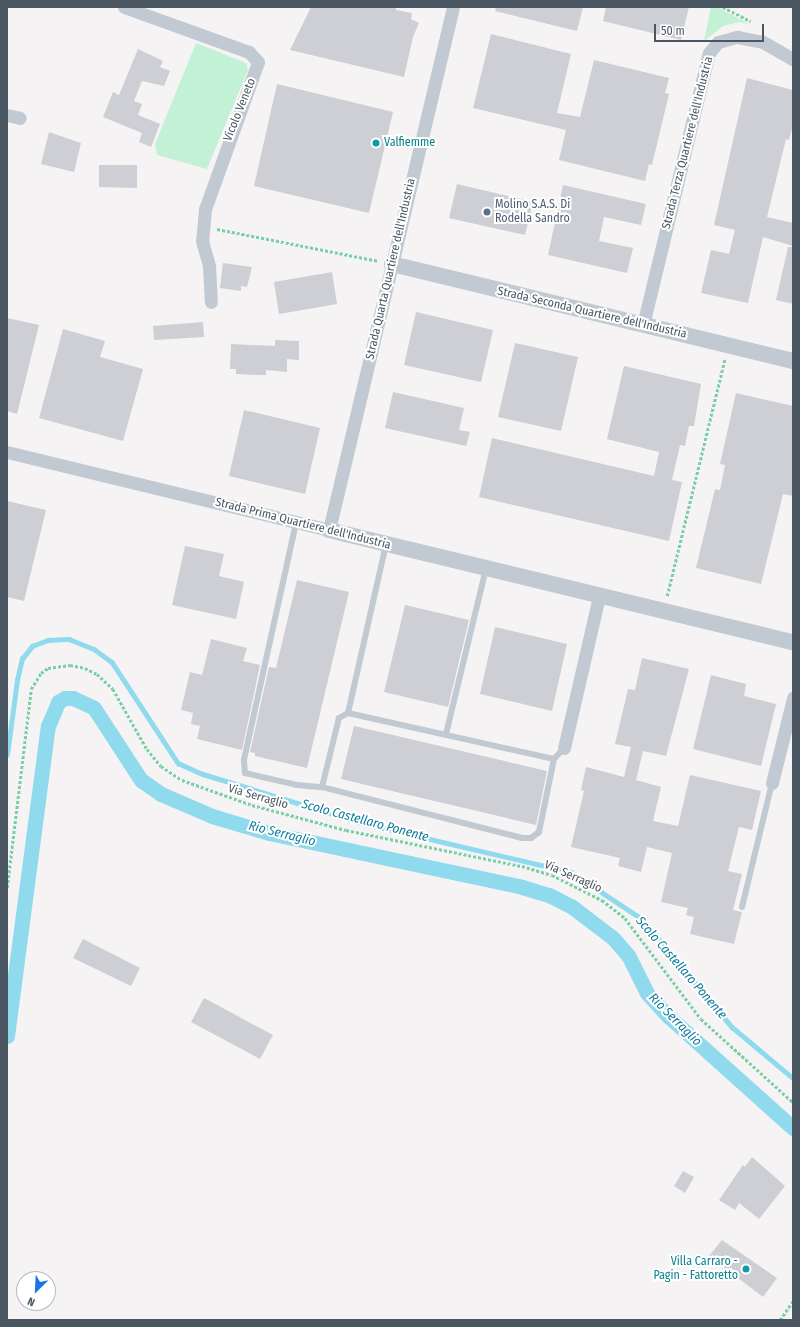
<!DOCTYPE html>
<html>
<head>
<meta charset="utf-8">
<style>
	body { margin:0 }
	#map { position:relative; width:800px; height:1327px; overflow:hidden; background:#f5f3f3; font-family:"Fira Sans Condensed",sans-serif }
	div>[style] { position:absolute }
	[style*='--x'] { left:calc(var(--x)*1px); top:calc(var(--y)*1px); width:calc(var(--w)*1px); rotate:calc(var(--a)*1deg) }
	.green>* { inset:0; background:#c3f1d5 }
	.stream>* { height:4.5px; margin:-2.25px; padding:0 2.25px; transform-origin:2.25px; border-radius:2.25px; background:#90daee }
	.canal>* { height:15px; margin:-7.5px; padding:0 7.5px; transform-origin:7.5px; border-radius:7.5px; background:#90daee }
	.building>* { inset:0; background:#cdcfd5 }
	.path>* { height:2.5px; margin-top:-1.25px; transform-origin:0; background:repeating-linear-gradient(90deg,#7ad0a6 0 3px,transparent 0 5px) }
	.service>* { height:6px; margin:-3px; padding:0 3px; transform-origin:3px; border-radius:3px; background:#c1cad2 }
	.minor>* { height:13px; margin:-6.5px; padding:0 6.5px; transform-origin:6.5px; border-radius:6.5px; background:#c1cad2 }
	.tertiary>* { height:16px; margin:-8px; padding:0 8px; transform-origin:8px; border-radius:8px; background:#c1cad2 }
	.dots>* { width:11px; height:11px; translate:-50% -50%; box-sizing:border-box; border:2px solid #fff; border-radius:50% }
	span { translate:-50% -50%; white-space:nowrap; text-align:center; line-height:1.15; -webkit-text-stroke:4px #fff; paint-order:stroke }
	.street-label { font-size:12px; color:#4a5661 }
	.culture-label { font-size:12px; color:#0d838f }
	.left { translate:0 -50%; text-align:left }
	.right { translate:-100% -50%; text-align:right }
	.service-label { font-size:12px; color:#4e5e75 }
	.water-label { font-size:13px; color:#0c7c9b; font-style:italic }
	.frame { position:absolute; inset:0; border:8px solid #4a5661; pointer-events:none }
	.north { position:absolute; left:16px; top:1271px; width:40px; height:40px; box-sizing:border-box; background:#fff; border:1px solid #b7bbc0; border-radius:50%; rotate:204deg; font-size:11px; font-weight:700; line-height:16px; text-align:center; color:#4a5661 }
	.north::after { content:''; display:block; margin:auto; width:14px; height:18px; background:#1a73e8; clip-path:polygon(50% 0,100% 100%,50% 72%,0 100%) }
	.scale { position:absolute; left:654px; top:24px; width:110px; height:18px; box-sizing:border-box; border:2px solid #4a5661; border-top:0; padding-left:5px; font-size:12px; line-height:14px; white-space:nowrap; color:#4a5661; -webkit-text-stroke:3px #fff; paint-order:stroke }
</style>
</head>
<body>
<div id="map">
	<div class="green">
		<div style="clip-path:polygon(711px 7px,717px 7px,749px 24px,739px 22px,723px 26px,704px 41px)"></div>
		<div style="clip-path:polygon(196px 43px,246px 63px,248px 70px,207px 169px,157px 155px,155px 144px)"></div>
	</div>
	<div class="stream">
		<div style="--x:7;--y:755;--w:76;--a:-82.4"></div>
		<div style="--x:17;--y:680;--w:22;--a:-77"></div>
		<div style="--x:22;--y:659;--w:16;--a:-52"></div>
		<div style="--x:32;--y:646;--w:17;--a:-21"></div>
		<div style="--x:48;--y:640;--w:21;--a:-3"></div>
		<div style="--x:69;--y:639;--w:27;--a:22"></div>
		<div style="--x:94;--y:649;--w:22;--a:36"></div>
		<div style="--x:112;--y:662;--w:121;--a:56.8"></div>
		<div style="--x:178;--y:763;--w:27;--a:24"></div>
		<div style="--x:203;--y:774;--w:170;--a:17.1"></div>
		<div style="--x:366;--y:824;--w:211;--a:13.2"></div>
		<div style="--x:571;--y:872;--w:85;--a:33.5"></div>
		<div style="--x:642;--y:919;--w:141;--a:50.2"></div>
		<div style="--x:732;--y:1027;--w:80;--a:39.9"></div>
	</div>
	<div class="canal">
		<div style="--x:7;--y:1036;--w:313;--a:-82.5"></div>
		<div style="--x:48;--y:726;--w:26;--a:-67"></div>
		<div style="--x:58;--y:702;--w:8;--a:-30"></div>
		<div style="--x:65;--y:698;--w:8;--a:0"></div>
		<div style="--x:73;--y:698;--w:23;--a:25"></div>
		<div style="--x:94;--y:708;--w:86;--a:56.9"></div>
		<div style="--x:141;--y:780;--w:24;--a:35"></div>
		<div style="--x:161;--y:794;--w:56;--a:23.3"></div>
		<div style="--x:212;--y:816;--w:59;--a:16.6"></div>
		<div style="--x:269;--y:833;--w:259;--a:12"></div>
		<div style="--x:522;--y:887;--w:28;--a:17"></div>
		<div style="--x:549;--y:895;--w:25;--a:27"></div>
		<div style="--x:571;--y:906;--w:53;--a:37.3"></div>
		<div style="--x:613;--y:938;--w:23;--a:49"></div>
		<div style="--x:628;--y:955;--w:42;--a:63.4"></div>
		<div style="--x:647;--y:993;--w:31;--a:48"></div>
		<div style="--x:668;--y:1016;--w:168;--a:41.9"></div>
	</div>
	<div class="building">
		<div style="clip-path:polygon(311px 7px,396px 7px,396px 10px,412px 13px,411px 19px,419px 23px,413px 37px,404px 77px,290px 50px)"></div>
		<div style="clip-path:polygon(496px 7px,583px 7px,577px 31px,495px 11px)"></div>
		<div style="clip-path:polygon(606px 7px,689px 7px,681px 40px,603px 21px)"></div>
		<div style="clip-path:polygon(491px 34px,571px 54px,557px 113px,580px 117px,594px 60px,669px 78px,665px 93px,669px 94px,652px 165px,649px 164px,645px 181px,559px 160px,566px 130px,473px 108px)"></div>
		<div style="clip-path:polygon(138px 49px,163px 61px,160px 67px,170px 71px,164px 86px,142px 81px,134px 101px,142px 104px,138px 115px,160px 124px,151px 147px,139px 142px,142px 133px,103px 117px,113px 92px,119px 95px)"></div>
		<div style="clip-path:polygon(747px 78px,793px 90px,793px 124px,789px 140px,786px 139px,767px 217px,793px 223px,793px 246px,763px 237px,748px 303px,701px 293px,711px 250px,729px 254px,735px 230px,714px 225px)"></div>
		<div style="clip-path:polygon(277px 84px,393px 112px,369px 213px,254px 186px)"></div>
		<div style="clip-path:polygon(49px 132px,81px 143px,74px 172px,41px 164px)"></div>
		<div style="clip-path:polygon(99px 165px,137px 165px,137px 188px,99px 187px)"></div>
		<div style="clip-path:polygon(457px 184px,533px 202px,525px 235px,449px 218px)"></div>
		<div style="clip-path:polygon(563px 185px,646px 204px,641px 225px,604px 217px,599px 241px,633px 248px,627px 273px,548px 255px)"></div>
		<div style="clip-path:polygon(788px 247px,793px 247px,793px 304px,776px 300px)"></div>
		<div style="clip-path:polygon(223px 263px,252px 267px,247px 287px,241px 286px,241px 291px,220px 288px)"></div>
		<div style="clip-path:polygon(332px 272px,337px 304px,279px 314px,274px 282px)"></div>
		<div style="clip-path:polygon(416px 312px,493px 330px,481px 382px,404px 365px)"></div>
		<div style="clip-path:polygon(7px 318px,39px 325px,17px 414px,7px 411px)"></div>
		<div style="clip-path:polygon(203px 322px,204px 337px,154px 340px,153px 326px)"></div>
		<div style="clip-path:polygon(63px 329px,105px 341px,100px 357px,143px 369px,123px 441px,39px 418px)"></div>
		<div style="clip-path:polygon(275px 340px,299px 341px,299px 360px,287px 359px,287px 372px,266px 370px,266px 375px,257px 375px,236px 374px,236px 369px,230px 369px,231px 344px,275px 346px)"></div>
		<div style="clip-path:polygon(515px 343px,578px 357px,561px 431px,498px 417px)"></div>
		<div style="clip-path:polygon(624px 366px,701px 384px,694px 426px,689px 426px,685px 446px,680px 445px,672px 480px,682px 482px,669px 541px,479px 497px,492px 438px,654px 476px,659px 452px,607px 439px)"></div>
		<div style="clip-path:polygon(393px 392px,464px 408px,459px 430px,470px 432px,466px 446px,385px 428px)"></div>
		<div style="clip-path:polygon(736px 393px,793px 406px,793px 496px,783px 494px,761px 584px,696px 568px,715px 489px,720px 490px,725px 465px,720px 464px)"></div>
		<div style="clip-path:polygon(244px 410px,320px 428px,305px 494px,229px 476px)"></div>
		<div style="clip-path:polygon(7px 501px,46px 510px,24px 601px,7px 597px)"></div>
		<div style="clip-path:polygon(185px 546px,224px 554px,219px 576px,244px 582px,236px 619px,172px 605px)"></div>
		<div style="clip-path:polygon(297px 580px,349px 592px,307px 768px,255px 756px,255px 753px,250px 752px,269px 667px,276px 668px)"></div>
		<div style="clip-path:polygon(405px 605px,469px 620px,448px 707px,384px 692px)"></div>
		<div style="clip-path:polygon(495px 627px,567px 644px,552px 711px,480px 694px)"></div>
		<div style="clip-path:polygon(211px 639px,247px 648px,243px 661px,260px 665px,242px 750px,197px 739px,200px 726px,191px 724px,193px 713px,181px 710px,190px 672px,202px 675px)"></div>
		<div style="clip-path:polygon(642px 658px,689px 669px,666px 756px,643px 751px,636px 780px,661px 787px,653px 821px,678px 826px,690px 775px,761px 791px,752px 830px,739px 827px,728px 871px,742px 874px,733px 910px,742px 912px,734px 944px,690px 934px,694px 917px,686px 915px,688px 908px,661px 902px,672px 853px,647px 847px,641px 872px,618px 866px,620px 858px,571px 847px,584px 791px,581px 790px,586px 767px,624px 777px,631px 747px,615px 744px,628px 689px,635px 690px)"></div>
		<div style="clip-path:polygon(711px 675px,746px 684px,744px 696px,776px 704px,761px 766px,693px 749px)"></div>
		<div style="clip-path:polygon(354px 726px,547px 771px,536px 825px,341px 779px)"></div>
		<div style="clip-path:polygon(83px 939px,140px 968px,131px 986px,73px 958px)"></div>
		<div style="clip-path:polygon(204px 998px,273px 1035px,260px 1059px,191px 1022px)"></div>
		<div style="clip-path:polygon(752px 1157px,785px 1186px,759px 1219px,739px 1203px,735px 1210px,719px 1200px,743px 1165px,745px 1167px)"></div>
		<div style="clip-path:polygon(683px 1171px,694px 1177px,685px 1193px,674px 1186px)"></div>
		<div style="clip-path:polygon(722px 1240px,777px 1278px,763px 1297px,709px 1256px)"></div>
	</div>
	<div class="path">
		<div style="--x:723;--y:7;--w:31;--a:27"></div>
		<div style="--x:217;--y:229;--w:165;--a:11.2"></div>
		<div style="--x:667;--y:596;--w:245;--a:-76.3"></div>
		<div style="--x:7;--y:888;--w:200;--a:-83.1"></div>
		<div style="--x:31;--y:689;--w:19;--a:-58"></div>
		<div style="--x:41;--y:673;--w:9;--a:-36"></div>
		<div style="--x:48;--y:668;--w:22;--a:-8"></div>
		<div style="--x:70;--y:665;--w:15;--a:11"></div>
		<div style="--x:85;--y:668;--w:13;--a:27"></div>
		<div style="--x:97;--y:674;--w:22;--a:43"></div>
		<div style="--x:113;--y:689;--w:69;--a:60.5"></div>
		<div style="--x:147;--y:749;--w:22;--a:51"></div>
		<div style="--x:161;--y:766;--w:25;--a:34"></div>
		<div style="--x:182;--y:780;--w:74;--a:19.7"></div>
		<div style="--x:252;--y:805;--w:97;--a:14.9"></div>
		<div style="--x:346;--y:830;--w:180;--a:11.6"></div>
		<div style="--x:522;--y:866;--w:31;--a:17"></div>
		<div style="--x:552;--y:875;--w:56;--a:26.6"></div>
		<div style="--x:602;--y:900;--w:29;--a:38"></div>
		<div style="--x:625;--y:918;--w:126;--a:53"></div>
		<div style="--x:701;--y:1019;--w:124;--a:42.1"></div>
		<div style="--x:780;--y:1320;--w:23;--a:-56"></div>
	</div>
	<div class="service">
		<div style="--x:296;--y:523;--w:243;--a:102.4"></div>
		<div style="--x:244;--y:760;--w:13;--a:86"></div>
		<div style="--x:245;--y:773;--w:53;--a:13"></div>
		<div style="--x:297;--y:785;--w:25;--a:5"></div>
		<div style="--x:348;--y:713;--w:172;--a:-77.3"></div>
		<div style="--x:446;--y:734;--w:170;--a:-76.4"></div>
		<div style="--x:554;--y:759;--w:75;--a:101.6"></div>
		<div style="--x:539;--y:832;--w:10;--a:143"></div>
		<div style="--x:531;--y:838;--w:9;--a:180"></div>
		<div style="--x:522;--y:838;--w:206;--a:-165.7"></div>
		<div style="--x:322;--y:787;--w:71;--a:-76.2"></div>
		<div style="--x:339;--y:718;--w:10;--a:-29"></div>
		<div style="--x:348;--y:713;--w:211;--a:12.6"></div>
		<div style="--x:554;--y:759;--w:15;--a:-48"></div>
		<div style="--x:742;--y:907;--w:128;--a:-76.4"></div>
	</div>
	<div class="minor">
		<div style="--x:124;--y:7;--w:133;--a:19.8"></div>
		<div style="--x:249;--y:52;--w:13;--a:48"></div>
		<div style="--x:258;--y:62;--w:156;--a:109.8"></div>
		<div style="--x:205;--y:209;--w:32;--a:95"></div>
		<div style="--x:202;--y:241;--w:26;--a:74"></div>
		<div style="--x:209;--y:266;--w:36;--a:87"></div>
		<div style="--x:7;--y:115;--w:13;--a:13"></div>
		<div style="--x:643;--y:325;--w:280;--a:-76.4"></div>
		<div style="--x:709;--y:53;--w:14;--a:-51"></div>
		<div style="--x:718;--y:42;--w:20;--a:-15"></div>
		<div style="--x:737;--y:37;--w:26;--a:11"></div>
		<div style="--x:763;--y:42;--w:34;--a:30"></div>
		<div style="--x:7;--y:452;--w:331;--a:13.6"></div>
		<div style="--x:329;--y:530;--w:537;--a:-76.66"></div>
		<div style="--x:564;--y:748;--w:156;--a:-77"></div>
		<div style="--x:772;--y:783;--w:88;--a:-76.1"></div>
	</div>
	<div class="tertiary">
		<div style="--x:392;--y:264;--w:413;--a:13.6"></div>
		<div style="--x:329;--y:530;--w:477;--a:13.6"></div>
	</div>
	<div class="dots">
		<div style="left:376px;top:143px;background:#0f9aa8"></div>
		<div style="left:487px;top:212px;background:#5c6f8a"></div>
		<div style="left:746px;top:1269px;background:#0f9aa8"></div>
	</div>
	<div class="street-label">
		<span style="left:240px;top:110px;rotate:-68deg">Vicolo Veneto</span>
		<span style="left:688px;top:143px;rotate:-76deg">Strada Terza Quartiere dell'Industria</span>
		<span style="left:391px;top:269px;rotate:-77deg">Strada Quarta Quartiere dell'Industria</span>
		<span style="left:592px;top:313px;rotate:13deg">Strada Seconda Quartiere dell'Industria</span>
		<span style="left:303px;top:524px;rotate:14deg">Strada Prima Quartiere dell'Industria</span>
		<span style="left:258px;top:797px;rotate:16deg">Via Serraglio</span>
		<span style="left:573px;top:877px;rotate:24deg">Via Serraglio</span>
	</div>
	<div class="culture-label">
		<span class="left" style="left:384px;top:143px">Valfiemme</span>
		<span class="right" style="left:738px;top:1269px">Villa Carraro -<br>Pagin - Fattoretto</span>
	</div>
	<div class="service-label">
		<span class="left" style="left:495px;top:212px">Molino S.A.S. Di<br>Rodella Sandro</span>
	</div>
	<div class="water-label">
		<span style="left:365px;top:821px;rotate:15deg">Scolo Castellaro Ponente</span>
		<span style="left:282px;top:834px;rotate:14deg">Rio Serraglio</span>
		<span style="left:681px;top:968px;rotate:49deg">Scolo Castellaro Ponente</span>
		<span style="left:675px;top:1020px;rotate:45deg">Rio Serraglio</span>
	</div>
	<div class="frame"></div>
	<div class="north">N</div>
	<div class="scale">50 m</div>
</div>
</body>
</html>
